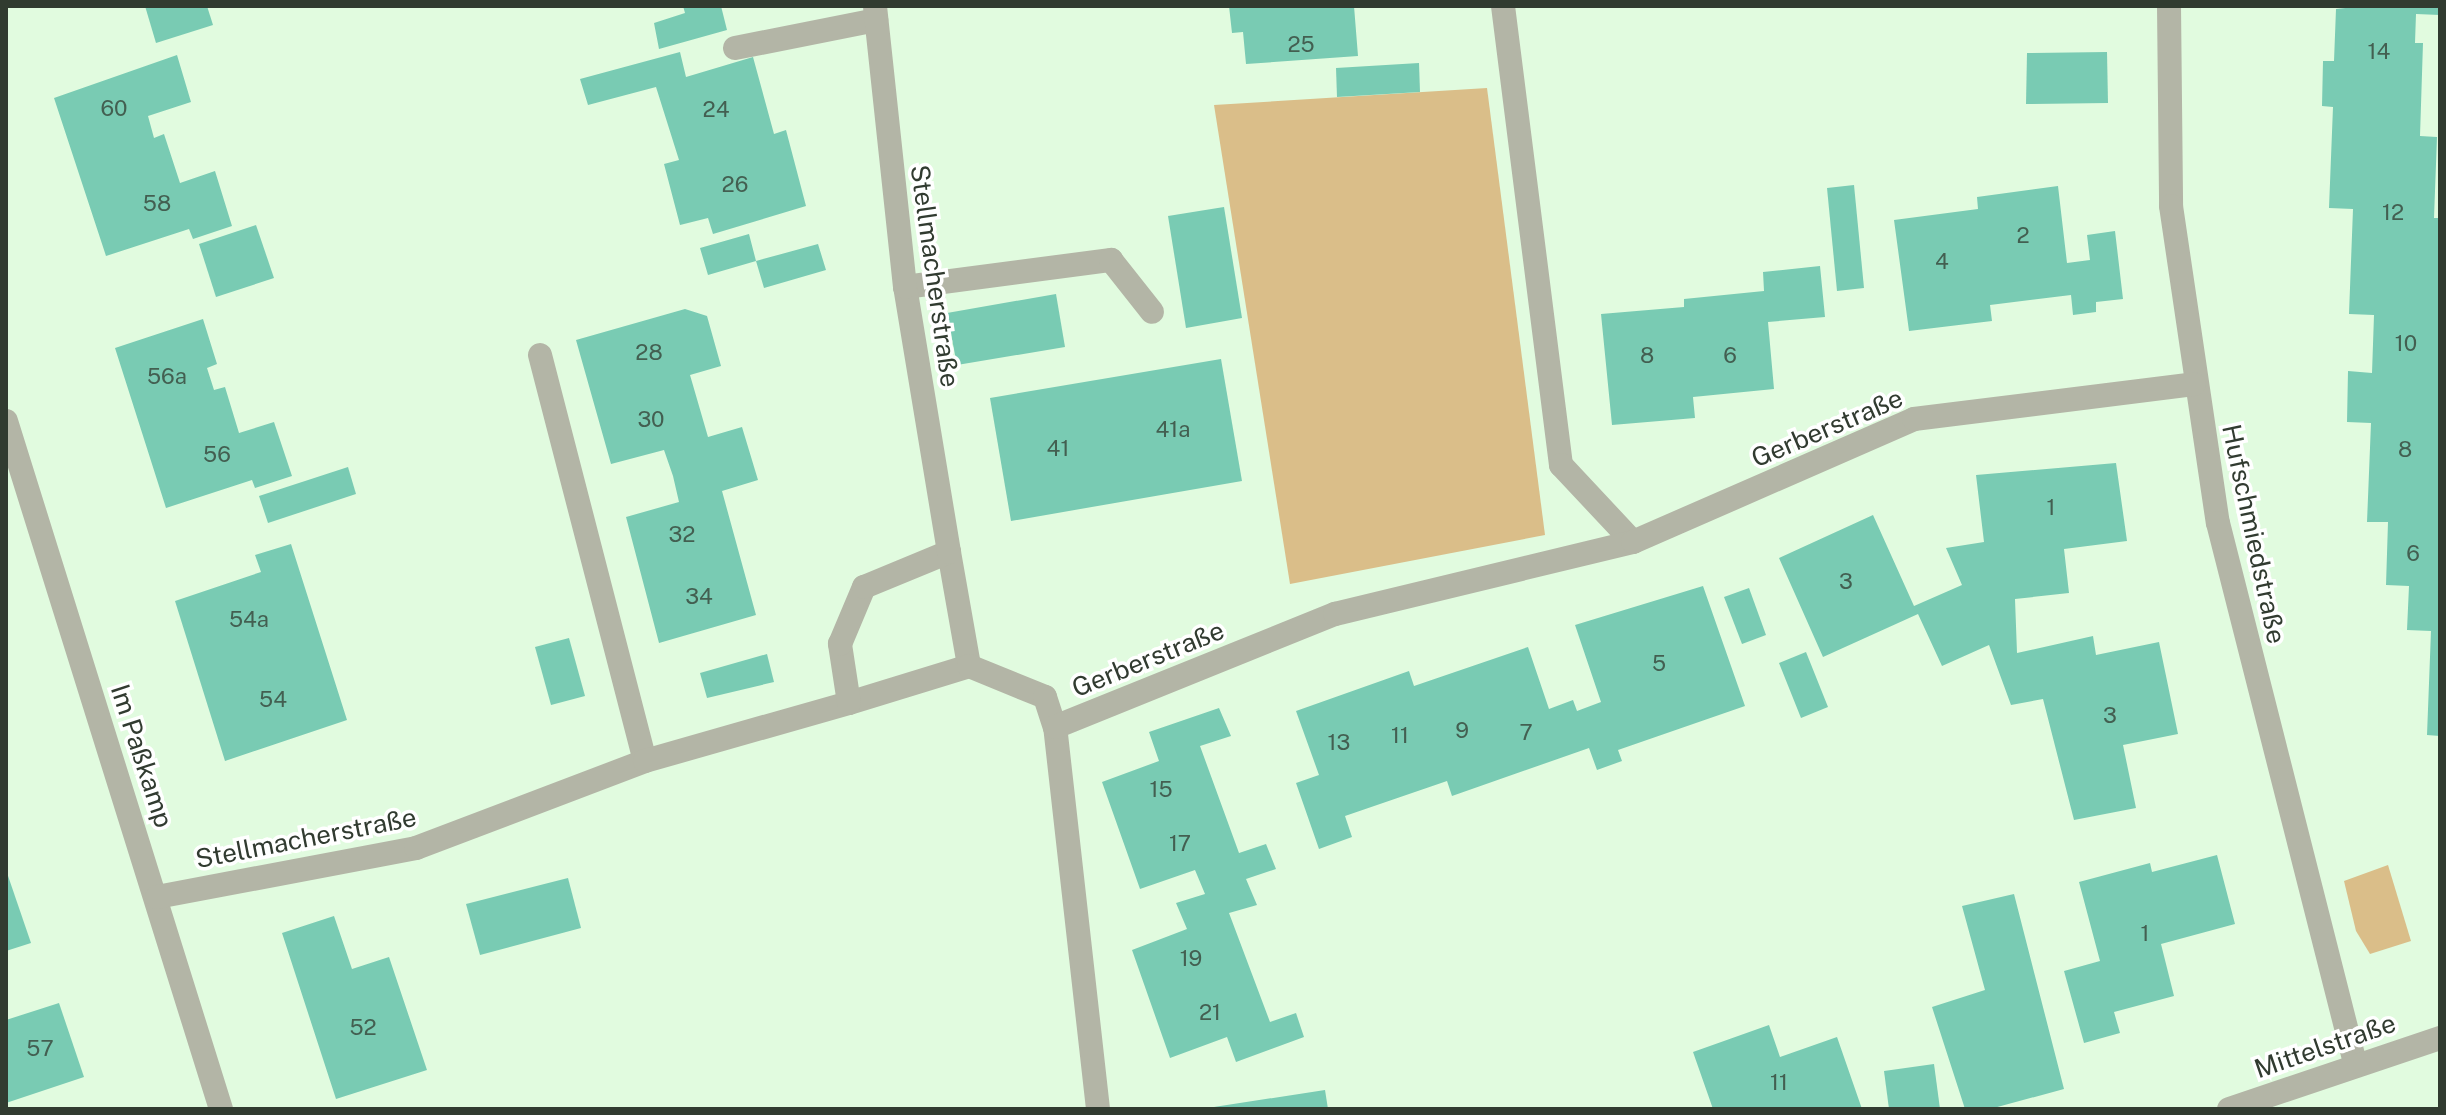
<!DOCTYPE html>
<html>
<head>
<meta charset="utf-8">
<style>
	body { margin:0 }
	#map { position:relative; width:2446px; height:1115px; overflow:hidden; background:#e1fbdf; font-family:"Public Sans",sans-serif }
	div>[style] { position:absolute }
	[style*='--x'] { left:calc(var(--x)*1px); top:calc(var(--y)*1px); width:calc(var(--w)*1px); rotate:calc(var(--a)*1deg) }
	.green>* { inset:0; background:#dabe89 }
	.building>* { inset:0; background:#79cbb3 }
	.minor>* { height:24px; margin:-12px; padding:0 12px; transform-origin:12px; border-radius:12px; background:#b3b5a6 }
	span { translate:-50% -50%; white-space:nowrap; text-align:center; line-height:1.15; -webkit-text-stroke:7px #fff; paint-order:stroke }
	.number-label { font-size:22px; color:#435f51 }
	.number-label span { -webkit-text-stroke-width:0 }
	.street-label { font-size:26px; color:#313b30 }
	.frame { position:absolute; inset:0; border:8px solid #313b30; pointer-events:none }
</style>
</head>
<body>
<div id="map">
	<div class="green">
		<div style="clip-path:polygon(1487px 88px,1545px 535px,1290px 584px,1214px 105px)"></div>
		<div style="clip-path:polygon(2388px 865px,2411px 941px,2370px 954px,2356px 931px,2344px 881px)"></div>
	</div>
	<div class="building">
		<div style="clip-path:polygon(145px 6px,207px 6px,213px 25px,156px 43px)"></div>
		<div style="clip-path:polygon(683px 6px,721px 6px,727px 30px,659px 49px,654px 23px,685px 13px)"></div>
		<div style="clip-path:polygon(1229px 6px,1354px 6px,1358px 56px,1246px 64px,1243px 32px,1232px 33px)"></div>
		<div style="clip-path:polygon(2364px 6px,2440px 6px,2440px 15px,2416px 14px,2415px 43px,2423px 43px,2420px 136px,2437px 137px,2434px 218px,2440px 218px,2440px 736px,2427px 735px,2431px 631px,2407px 630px,2409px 586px,2386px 585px,2388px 522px,2367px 522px,2371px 423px,2347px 422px,2348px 371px,2372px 373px,2374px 315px,2349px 314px,2353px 209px,2329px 208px,2333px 107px,2322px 106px,2323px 61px,2334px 61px,2336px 9px)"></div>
		<div style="clip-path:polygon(680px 52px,686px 77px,753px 57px,774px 134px,786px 130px,806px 206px,713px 234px,708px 218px,680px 225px,664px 164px,679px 160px,656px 87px,588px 105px,580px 79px)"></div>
		<div style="clip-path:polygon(2107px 52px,2108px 103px,2026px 104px,2027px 53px)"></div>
		<div style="clip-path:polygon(177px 55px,191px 102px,148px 116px,154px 138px,164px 134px,180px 183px,215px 171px,232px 226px,193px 239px,189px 229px,106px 256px,54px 98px)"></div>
		<div style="clip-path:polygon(1419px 63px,1420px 92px,1337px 97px,1336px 68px)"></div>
		<div style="clip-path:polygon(1854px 185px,1864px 288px,1837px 291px,1827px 188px)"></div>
		<div style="clip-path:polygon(2058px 186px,2067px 263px,2090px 260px,2087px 235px,2115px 231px,2123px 299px,2096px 302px,2096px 312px,2073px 315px,2071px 295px,1990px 305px,1992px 321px,1909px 331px,1894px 220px,1978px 209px,1977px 197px)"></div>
		<div style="clip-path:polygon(1224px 207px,1242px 318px,1186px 328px,1168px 216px)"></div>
		<div style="clip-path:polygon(256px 225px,274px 278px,216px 297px,199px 244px)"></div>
		<div style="clip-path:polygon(749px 234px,756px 261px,818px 244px,826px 270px,764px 288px,756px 261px,708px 275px,700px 248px)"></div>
		<div style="clip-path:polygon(1820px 266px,1825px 317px,1768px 322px,1774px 389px,1693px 397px,1695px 418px,1612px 425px,1601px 314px,1684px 307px,1684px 299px,1764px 291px,1763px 272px)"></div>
		<div style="clip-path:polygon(1056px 294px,1065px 347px,957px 365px,947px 313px)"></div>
		<div style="clip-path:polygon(685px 309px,707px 316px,721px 366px,690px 375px,708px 437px,742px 427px,758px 480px,722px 491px,756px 615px,659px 643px,626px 517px,679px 502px,673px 476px,664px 450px,611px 464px,576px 340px)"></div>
		<div style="clip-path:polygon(203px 319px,217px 364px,207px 368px,214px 390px,225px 387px,239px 433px,274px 422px,292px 476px,255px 488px,252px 480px,166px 508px,115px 348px)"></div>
		<div style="clip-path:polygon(1221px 359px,1242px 481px,1011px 521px,990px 398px)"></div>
		<div style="clip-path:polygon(2116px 463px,2127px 541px,2064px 549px,2069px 593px,2015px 599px,2017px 653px,2093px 636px,2096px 655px,2159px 642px,2178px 734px,2123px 745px,2136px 808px,2074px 820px,2043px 699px,2011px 705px,1989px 645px,1942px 666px,1918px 614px,1823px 657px,1779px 558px,1873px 515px,1914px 606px,1962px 585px,1946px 548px,1984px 542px,1976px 475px)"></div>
		<div style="clip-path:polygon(348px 467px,356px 494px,268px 523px,259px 496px)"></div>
		<div style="clip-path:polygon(291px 544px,347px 720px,225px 761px,175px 601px,261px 572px,255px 555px)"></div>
		<div style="clip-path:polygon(1703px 586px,1745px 706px,1618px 750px,1622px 761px,1597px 770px,1589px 748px,1452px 796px,1447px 781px,1345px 816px,1352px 837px,1319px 849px,1296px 783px,1319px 775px,1296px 711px,1409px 671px,1414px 686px,1528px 647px,1549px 709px,1573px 700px,1577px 711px,1601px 702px,1575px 625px)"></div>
		<div style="clip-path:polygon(1749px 588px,1766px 635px,1742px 644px,1724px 597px)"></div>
		<div style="clip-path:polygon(569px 638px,585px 696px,551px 705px,535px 647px)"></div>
		<div style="clip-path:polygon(1806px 652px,1828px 707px,1801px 718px,1779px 663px)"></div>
		<div style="clip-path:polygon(767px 654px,774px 682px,707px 698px,700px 673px)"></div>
		<div style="clip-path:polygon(1219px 708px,1231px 736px,1200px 746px,1239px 853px,1266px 844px,1276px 869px,1246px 879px,1257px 905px,1229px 913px,1270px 1022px,1296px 1013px,1304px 1037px,1236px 1062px,1227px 1037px,1170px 1058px,1132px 950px,1187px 929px,1176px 903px,1205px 894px,1195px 870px,1140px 889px,1102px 782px,1159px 761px,1149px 732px)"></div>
		<div style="clip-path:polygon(2217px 855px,2235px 924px,2161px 944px,2174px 996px,2114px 1012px,2120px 1033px,2084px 1043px,2064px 971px,2100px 961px,2079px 882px,2150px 863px,2152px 872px)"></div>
		<div style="clip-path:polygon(6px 870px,31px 943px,6px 951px)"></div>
		<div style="clip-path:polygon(568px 878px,581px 928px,480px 955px,466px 904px)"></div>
		<div style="clip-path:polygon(2014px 894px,2064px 1089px,1990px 1109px,1965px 1109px,1932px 1007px,1985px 990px,1962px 906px)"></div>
		<div style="clip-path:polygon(334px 916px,352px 969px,389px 957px,427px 1070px,336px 1099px,282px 933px)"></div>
		<div style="clip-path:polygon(59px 1003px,84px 1077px,6px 1103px,6px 1020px)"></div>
		<div style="clip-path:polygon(1769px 1025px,1780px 1057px,1837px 1037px,1862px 1109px,1713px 1109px,1693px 1052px)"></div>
		<div style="clip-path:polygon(1934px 1064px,1940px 1109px,1889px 1109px,1884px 1071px)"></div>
		<div style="clip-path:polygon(1325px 1090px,1328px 1109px,1214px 1109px,1214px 1107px)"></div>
	</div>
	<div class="minor">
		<div style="--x:1503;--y:6;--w:463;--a:82.8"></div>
		<div style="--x:1561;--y:465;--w:105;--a:46.9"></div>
		<div style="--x:2169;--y:6;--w:200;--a:89.4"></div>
		<div style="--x:2171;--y:206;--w:320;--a:81.6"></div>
		<div style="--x:2218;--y:523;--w:557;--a:75.76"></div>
		<div style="--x:735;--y:48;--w:144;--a:-11.2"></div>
		<div style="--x:905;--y:287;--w:208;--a:-7.5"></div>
		<div style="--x:1111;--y:260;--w:66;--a:51.7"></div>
		<div style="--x:540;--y:355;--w:419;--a:75.5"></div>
		<div style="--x:6;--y:421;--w:721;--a:72.65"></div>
		<div style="--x:949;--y:552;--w:116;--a:80"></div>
		<div style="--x:849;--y:703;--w:126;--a:-17.1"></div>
		<div style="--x:969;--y:666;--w:82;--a:22.2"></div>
		<div style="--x:1045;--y:697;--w:32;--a:72"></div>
		<div style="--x:157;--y:897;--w:264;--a:-10.7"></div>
		<div style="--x:416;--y:848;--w:245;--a:-20.8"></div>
		<div style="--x:645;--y:761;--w:212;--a:-15.9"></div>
		<div style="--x:849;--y:703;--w:60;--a:-98.7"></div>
		<div style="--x:840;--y:644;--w:62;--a:-67.2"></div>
		<div style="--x:864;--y:587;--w:92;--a:-22.4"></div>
		<div style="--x:949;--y:552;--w:269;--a:-99.4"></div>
		<div style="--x:905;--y:287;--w:283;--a:-96.1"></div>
		<div style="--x:1098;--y:1109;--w:384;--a:-96.4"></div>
		<div style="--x:1055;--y:727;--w:302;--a:-22"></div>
		<div style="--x:1335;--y:614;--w:307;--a:-13.6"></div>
		<div style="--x:1633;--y:542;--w:307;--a:-23.6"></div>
		<div style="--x:1914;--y:419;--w:282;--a:-7.1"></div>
		<div style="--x:2229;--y:1109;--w:223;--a:-18.6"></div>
	</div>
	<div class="number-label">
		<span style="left:1301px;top:45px">25</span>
		<span style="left:2379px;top:52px">14</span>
		<span style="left:114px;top:109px">60</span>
		<span style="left:716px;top:110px">24</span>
		<span style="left:735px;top:185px">26</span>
		<span style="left:157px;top:204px">58</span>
		<span style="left:2393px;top:213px">12</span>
		<span style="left:2023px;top:236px">2</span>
		<span style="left:1942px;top:262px">4</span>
		<span style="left:2406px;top:344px">10</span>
		<span style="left:649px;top:353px">28</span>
		<span style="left:1647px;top:356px">8</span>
		<span style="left:1730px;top:356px">6</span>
		<span style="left:167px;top:377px">56a</span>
		<span style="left:651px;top:420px">30</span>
		<span style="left:1173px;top:430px">41a</span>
		<span style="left:1058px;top:449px">41</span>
		<span style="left:2405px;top:450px">8</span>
		<span style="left:217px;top:455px">56</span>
		<span style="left:2051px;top:508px">1</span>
		<span style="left:682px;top:535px">32</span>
		<span style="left:2413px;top:554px">6</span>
		<span style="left:1846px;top:582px">3</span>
		<span style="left:699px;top:597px">34</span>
		<span style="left:249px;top:620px">54a</span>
		<span style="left:1659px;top:664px">5</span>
		<span style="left:273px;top:700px">54</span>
		<span style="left:2110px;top:716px">3</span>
		<span style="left:1462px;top:731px">9</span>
		<span style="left:1526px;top:733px">7</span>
		<span style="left:1400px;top:736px">11</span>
		<span style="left:1339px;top:743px">13</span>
		<span style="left:1161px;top:790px">15</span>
		<span style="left:1180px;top:844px">17</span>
		<span style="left:2145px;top:934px">1</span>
		<span style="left:1191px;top:959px">19</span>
		<span style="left:1210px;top:1013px">21</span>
		<span style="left:363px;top:1028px">52</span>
		<span style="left:40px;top:1049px">57</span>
		<span style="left:1779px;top:1083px">11</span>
	</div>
	<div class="street-label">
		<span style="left:935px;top:276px;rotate:82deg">Stellmacherstraße</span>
		<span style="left:1827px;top:428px;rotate:-23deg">Gerberstraße</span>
		<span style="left:2254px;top:534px;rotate:78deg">Hufschmiedstraße</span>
		<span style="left:1148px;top:659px;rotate:-22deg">Gerberstraße</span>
		<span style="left:142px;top:756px;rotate:72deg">Im Paßkamp</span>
		<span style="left:306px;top:838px;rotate:-11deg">Stellmacherstraße</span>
		<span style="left:2325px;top:1046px;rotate:-19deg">Mittelstraße</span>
	</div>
	<div class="frame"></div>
</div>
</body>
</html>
